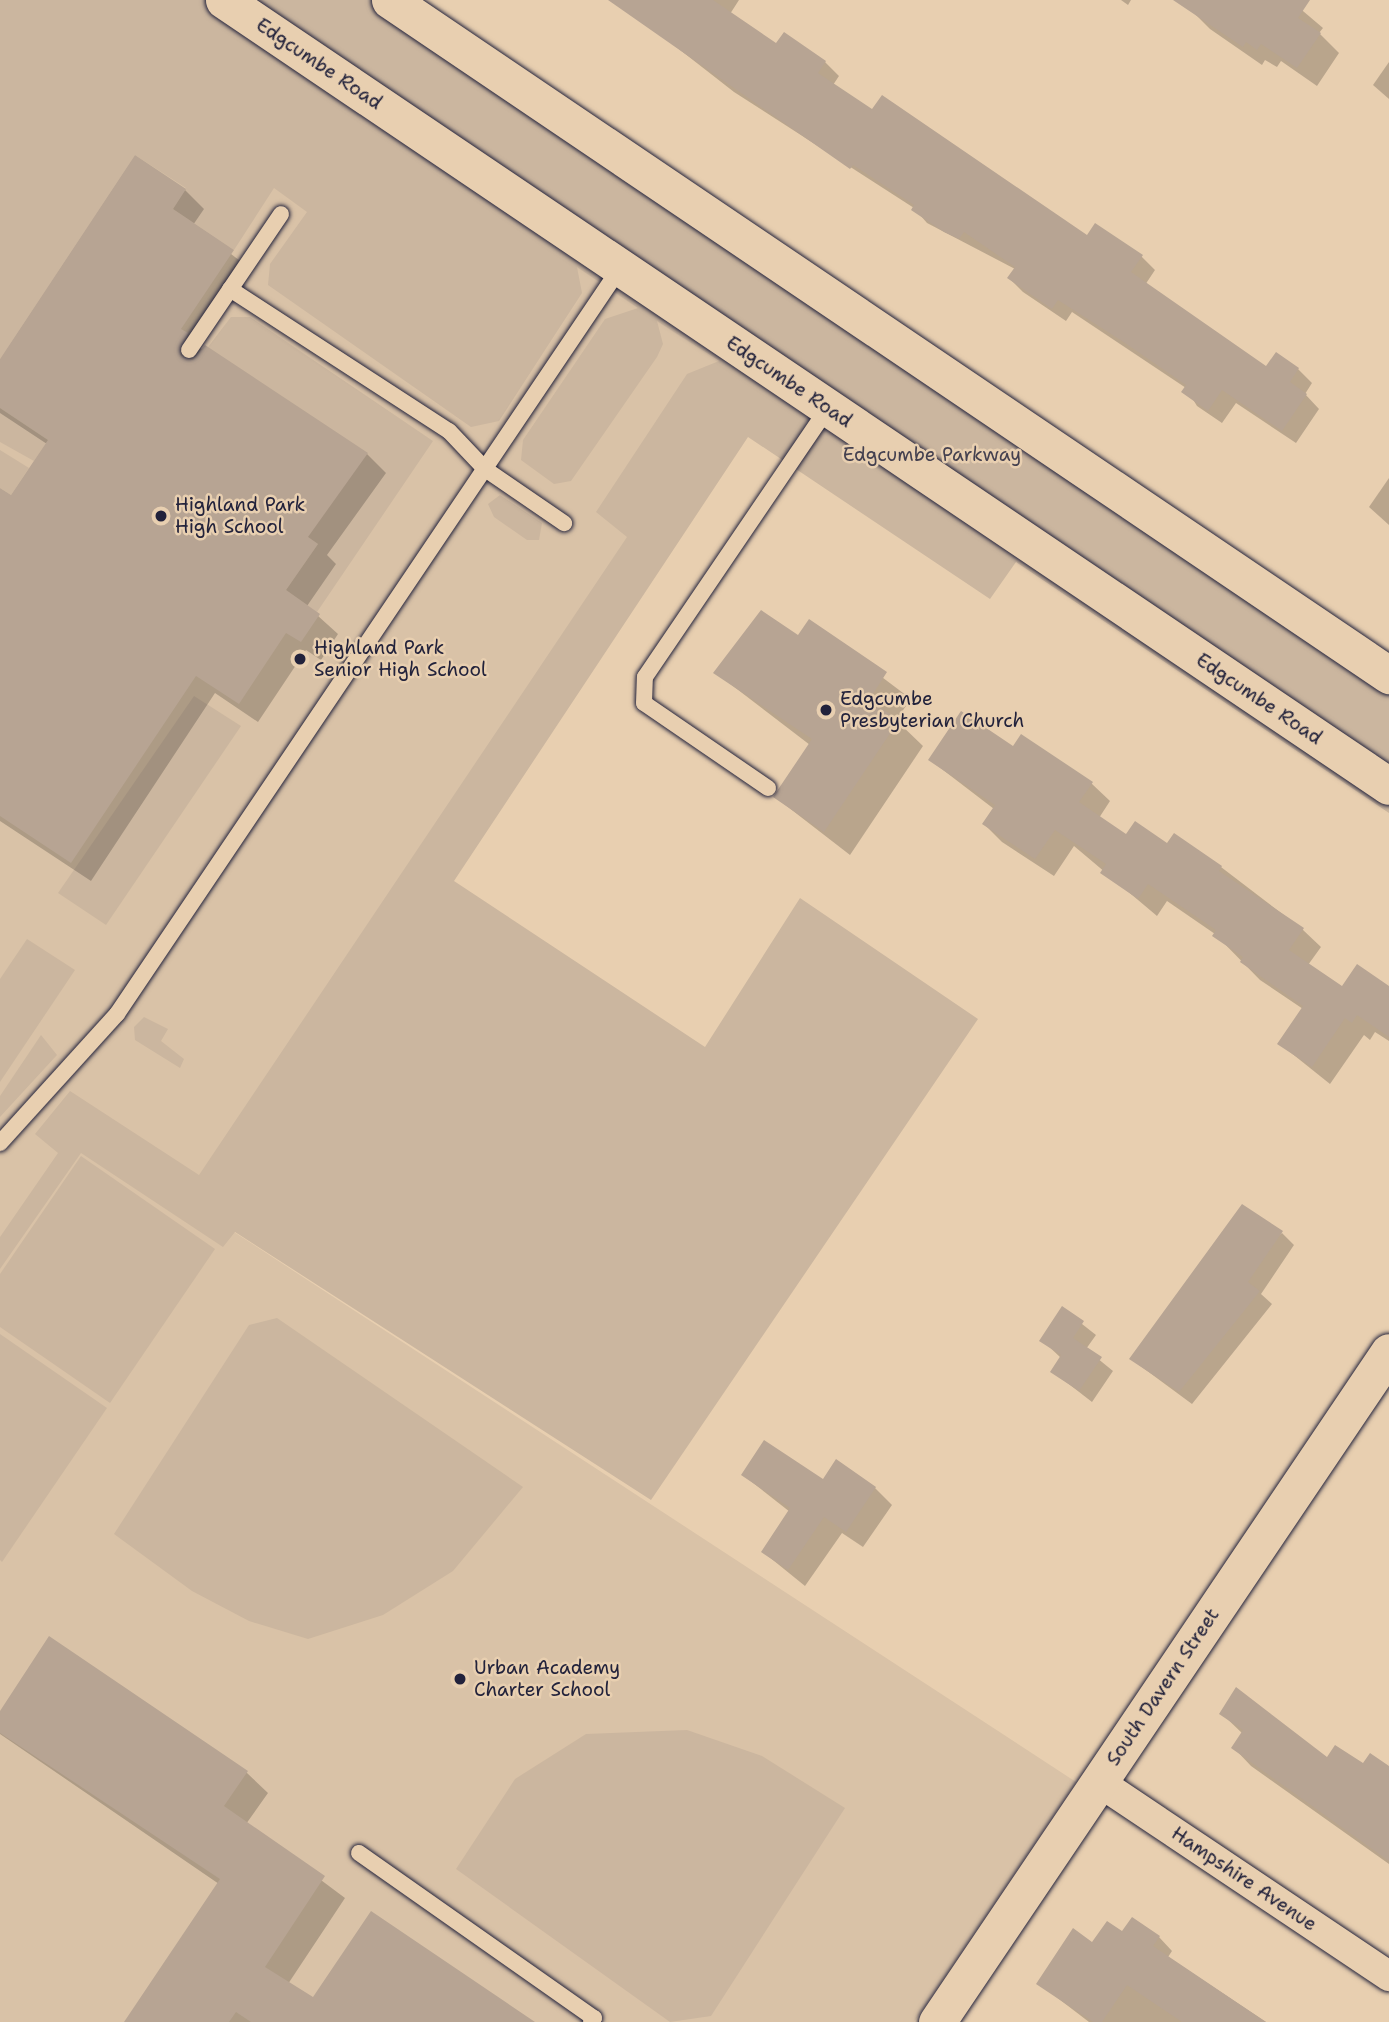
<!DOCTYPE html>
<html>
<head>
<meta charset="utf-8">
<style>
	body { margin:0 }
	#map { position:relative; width:1389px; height:2022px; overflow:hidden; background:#e8cfb0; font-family:"Shantell Sans",sans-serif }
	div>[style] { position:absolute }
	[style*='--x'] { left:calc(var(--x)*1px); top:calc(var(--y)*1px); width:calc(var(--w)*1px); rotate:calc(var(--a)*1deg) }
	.built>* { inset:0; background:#d9c2a7 }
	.green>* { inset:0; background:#cbb69f }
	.shadow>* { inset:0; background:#0003 }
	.building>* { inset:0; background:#b7a493 }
	.roads { filter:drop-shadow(0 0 2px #22223b) drop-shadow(0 0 2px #22223b) }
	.service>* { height:16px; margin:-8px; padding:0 8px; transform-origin:8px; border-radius:8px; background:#e8cfb0 }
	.minor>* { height:30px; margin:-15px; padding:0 15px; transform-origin:15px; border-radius:15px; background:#e8cfb0 }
	.tertiary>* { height:37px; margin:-18.5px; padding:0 18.5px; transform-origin:18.5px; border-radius:18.5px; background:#e8cfb0 }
	.dots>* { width:19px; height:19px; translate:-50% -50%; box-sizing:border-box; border:4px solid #e8cfb0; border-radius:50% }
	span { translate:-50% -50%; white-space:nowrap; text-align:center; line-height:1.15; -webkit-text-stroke:5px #e8cfb0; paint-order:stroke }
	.street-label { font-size:19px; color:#22223b }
	.park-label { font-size:19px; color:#44404f }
	.poi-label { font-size:19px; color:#22223b }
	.left { translate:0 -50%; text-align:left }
</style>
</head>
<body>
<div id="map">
	<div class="built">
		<div style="clip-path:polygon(0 0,181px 0,720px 362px,453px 881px,234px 1232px,1076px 1782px,914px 2022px,0 2022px)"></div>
	</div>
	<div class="green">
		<div style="clip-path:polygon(0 0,414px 0,1389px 656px,1389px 813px,1016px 562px,990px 599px,748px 437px,454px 881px,705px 1047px,800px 898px,978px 1019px,651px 1500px,235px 1232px,223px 1247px,81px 1153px,0 1269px,0 1237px,58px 1153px,35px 1134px,70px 1091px,199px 1175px,627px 537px,596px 512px,687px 374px,719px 361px,657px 321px,663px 344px,657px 357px,571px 481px,554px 484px,521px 460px,523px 440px,605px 319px,638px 308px,577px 267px,582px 293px,499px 421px,471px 427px,268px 285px,270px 264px,307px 212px,274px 188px,234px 250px,173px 209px,186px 188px,135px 155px,0 359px)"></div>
		<div style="clip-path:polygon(231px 317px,250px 317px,433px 441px,317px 612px,286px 590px,318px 544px,308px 537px,208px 347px)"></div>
		<div style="clip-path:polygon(0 408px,48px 440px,34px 461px,0 442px)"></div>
		<div style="clip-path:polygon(0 450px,29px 468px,11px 495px,0 488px)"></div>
		<div style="clip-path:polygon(500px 495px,542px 523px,539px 540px,527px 540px,494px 517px,488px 504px)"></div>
		<div style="clip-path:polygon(194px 696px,241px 726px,106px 925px,58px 893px)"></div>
		<div style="clip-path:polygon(27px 939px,75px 970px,0 1082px,0 979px)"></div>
		<div style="clip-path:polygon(144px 1017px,168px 1029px,161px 1041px,184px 1059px,180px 1068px,135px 1040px,134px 1027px)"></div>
		<div style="clip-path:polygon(41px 1035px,57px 1055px,0 1117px,0 1096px)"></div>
		<div style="clip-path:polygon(81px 1156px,215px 1249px,110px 1403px,0 1327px,0 1274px)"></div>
		<div style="clip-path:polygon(277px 1318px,523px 1487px,453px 1571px,383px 1615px,308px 1639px,249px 1621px,192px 1591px,114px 1534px,249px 1325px)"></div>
		<div style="clip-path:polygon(0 1334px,107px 1408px,2px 1562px,0 1560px)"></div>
		<div style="clip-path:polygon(687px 1730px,762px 1756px,845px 1808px,711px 2016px,670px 2022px,456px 1869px,515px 1779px,586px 1734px)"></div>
	</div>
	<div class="shadow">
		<div style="clip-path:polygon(616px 0,739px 0,730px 14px,777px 46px,784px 35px,825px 62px,839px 76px,833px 85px,873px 112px,1088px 237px,1141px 256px,1155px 270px,1145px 285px,1267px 369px,1276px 354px,1298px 369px,1312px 383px,1305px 394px,1319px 409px,1296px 443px,1236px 403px,1222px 423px,1197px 406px,1186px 388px,1072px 312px,1066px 321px,1023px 292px,1009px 278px,1015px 269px,927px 223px,914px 208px,734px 92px)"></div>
		<div style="clip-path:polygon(1121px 0,1131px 0,1128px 5px)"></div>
		<div style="clip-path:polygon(1198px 0,1290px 0,1323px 28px,1319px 33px,1339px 53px,1317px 86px,1281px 61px,1277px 67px,1265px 60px,1262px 65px,1210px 29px,1191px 10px)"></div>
		<div style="clip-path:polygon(1389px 62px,1389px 99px,1373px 85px)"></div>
		<div style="clip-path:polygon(185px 190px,204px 209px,193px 225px,252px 270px,200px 348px,367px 454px,386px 473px,327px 555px,336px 564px,307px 606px,338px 634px,321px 660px,306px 650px,258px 722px,215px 693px,91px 881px,0 821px,0 490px,12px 498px,47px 444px,0 413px,0 362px)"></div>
		<div style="clip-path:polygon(1389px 478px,1389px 525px,1369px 507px)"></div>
		<div style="clip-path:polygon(809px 622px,911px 699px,896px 720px,923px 746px,850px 855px,775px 797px,810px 745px,716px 673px,799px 637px)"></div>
		<div style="clip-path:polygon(1013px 749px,1091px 783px,1110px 801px,1099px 818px,1126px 836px,1168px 845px,1174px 836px,1221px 867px,1302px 929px,1321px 947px,1308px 965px,1343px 989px,1389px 989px,1389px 1041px,1375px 1032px,1370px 1040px,1364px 1035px,1330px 1084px,1280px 1044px,1303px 1009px,1260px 980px,1215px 934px,1167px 901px,1157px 916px,1074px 846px,1054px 876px,1002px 842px,984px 824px,994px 809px,930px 760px)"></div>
		<div style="clip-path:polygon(1282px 1233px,1294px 1245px,1261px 1294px,1272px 1304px,1192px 1404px,1131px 1359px)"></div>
		<div style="clip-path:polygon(1063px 1309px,1096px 1335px,1086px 1349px,1113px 1371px,1092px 1402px,1052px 1371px,1061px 1358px,1042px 1340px)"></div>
		<div style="clip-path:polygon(743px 1475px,875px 1488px,892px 1505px,863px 1547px,842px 1533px,805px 1586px,763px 1552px,790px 1512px)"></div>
		<div style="clip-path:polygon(50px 1639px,247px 1773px,268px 1793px,246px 1824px,345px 1898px,288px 1984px,313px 1999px,532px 2022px,126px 2022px,219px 1884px,0 1734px,0 1714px)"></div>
		<div style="clip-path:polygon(1221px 1713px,1328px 1760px,1389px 1768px,1389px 1864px,1251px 1766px,1234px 1748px,1243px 1734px)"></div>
		<div style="clip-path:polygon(1123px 1933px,1159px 1937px,1172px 1951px,1168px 1957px,1266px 2022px,1089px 2022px,1038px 1983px,1093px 1944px)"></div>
	</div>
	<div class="building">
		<div style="clip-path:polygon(608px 0,713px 0,776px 43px,784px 32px,826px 61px,818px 73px,872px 109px,882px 95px,1087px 235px,1095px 223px,1143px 255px,1131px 272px,1266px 366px,1276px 352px,1299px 368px,1290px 382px,1307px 394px,1282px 431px,1222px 390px,1208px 411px,1181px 392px,1186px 385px,1125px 343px,1058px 300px,1052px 309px,1007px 278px,1015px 267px,964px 232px,959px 239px,944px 232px,911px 210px,914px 205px,853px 165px,850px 169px)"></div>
		<div style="clip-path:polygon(1173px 0,1310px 0,1298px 18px,1321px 33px,1297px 68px,1261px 44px,1257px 50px,1246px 42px,1243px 47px)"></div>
		<div style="clip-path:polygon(135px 155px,186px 189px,173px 209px,234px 250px,181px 329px,188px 333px,180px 355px,193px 360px,205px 345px,368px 453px,308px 537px,318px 544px,286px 590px,320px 614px,301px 642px,286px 633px,239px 704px,196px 676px,71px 863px,0 816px,0 488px,11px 495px,48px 440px,0 408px,0 359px)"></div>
		<div style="clip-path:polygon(761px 610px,798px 635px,809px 619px,887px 672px,869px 700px,899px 720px,824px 832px,773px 797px,812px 739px,713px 673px)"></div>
		<div style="clip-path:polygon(961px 711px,1013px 746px,1021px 734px,1093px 782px,1079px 802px,1126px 834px,1135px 821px,1167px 843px,1174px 833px,1222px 866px,1219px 871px,1304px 928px,1289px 950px,1342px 986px,1357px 964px,1389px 986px,1389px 1037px,1357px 1015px,1352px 1023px,1345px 1018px,1312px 1067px,1277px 1044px,1303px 1006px,1240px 962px,1243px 957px,1212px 936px,1216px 930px,1148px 884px,1138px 899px,1100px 873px,1106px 864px,1055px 830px,1035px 859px,982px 824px,995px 805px,928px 760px)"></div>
		<div style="clip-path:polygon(1242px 1204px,1283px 1231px,1248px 1282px,1260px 1291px,1179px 1392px,1129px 1359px)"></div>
		<div style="clip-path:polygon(1062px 1306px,1084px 1321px,1073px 1338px,1102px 1357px,1079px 1391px,1050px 1372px,1061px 1355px,1039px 1341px)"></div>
		<div style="clip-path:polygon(764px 1440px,823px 1479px,836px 1459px,876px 1487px,846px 1532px,824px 1517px,788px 1570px,761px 1552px,790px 1508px,741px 1475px)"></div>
		<div style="clip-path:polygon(49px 1636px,248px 1771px,224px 1806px,325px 1876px,265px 1967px,313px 1997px,371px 1911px,535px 2022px,251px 2022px,236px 2012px,229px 2022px,124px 2022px,220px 1879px,0 1733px,0 1711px)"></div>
		<div style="clip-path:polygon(1236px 1687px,1327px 1757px,1335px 1745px,1363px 1763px,1370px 1753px,1389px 1766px,1389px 1861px,1231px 1748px,1243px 1730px,1219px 1714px)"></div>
		<div style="clip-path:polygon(1132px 1917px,1160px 1936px,1153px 1946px,1266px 2022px,1182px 2022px,1127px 1985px,1102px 2022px,1093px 2022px,1036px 1984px,1073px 1928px,1092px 1942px,1107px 1921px,1122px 1931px)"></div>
	</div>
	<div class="roads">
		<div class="service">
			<div style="--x:230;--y:289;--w:261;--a:33"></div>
			<div style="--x:449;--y:431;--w:52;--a:46.5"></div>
			<div style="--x:485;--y:469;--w:96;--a:34.4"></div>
			<div style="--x:189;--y:350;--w:164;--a:-55.9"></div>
			<div style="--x:768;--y:788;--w:150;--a:-145.6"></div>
			<div style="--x:644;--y:703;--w:26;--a:-88"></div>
			<div style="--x:645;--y:677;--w:325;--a:-55.8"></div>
			<div style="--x:0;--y:1143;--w:174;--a:-47.8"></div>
			<div style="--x:117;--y:1014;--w:900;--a:-56.01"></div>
			<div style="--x:359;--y:1853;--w:287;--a:35.1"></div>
			<div style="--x:594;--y:2018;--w:5;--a:127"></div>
		</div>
		<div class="minor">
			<div style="--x:1099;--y:1782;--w:349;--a:33.8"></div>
		</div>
		<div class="tertiary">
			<div style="--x:224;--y:0;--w:1405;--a:34.01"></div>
			<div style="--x:390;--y:0;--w:1206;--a:34.05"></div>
			<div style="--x:937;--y:2022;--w:808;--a:-56"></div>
		</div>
	</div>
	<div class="dots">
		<div style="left:161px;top:516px;background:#22223b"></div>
		<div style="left:300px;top:659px;background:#22223b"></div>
		<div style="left:826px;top:710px;background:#22223b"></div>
		<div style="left:460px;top:1679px;background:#22223b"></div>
	</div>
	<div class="street-label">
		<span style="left:319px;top:64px;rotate:34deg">Edgcumbe Road</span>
		<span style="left:789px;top:382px;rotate:34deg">Edgcumbe Road</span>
		<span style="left:1259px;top:699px;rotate:34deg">Edgcumbe Road</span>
		<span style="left:1163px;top:1687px;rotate:-56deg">South Davern Street</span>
		<span style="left:1244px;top:1879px;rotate:34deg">Hampshire Avenue</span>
	</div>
	<div class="park-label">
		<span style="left:932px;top:455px">Edgcumbe Parkway</span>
	</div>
	<div class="poi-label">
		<span class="left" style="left:175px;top:516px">Highland Park<br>High School</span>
		<span class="left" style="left:314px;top:659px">Highland Park<br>Senior High School</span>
		<span class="left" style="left:840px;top:710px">Edgcumbe<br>Presbyterian Church</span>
		<span class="left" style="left:474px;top:1679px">Urban Academy<br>Charter School</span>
	</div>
</div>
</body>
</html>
